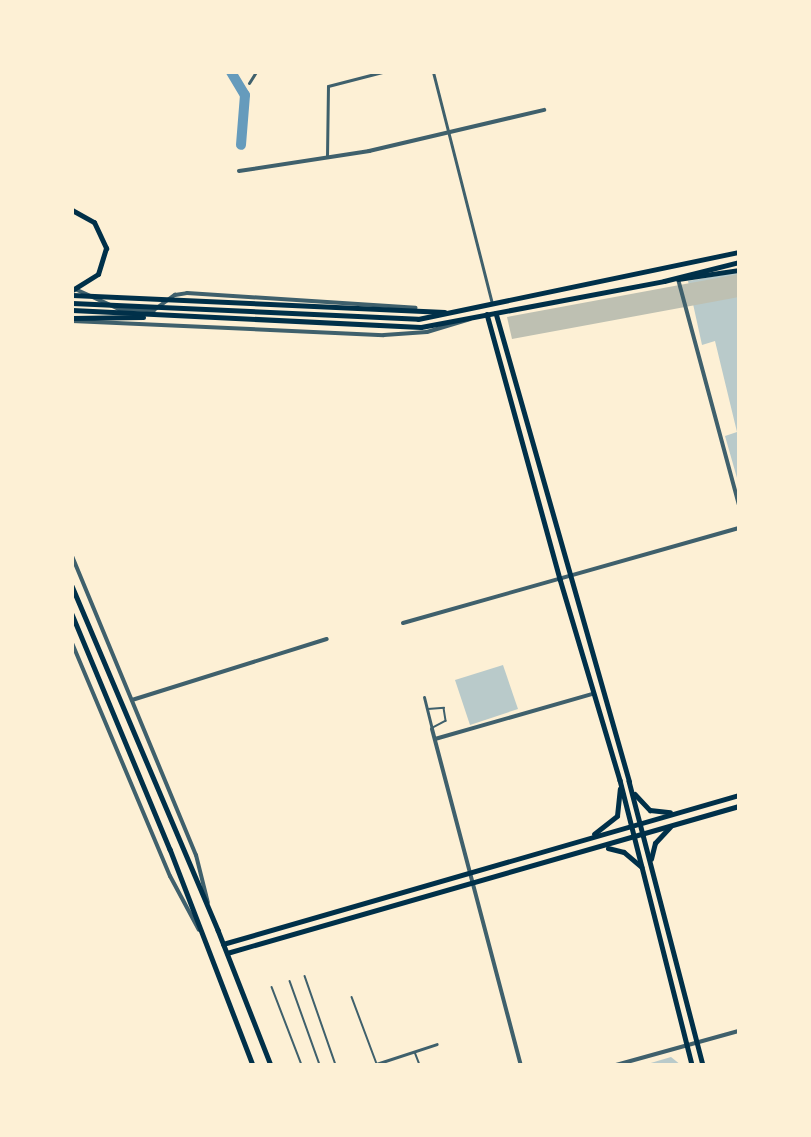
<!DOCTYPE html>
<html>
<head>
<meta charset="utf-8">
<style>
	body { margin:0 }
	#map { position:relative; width:811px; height:1137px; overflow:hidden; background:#fdf0d5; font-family:Lato,sans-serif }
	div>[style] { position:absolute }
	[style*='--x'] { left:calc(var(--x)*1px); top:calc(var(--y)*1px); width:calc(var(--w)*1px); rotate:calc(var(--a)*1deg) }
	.green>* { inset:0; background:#b9caca }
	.river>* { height:10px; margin:-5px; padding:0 5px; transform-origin:5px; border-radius:5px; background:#669bbc }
	.building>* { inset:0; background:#bec0b2 }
	.service>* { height:1.5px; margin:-0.75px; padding:0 0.75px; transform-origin:0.75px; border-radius:0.75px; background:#3f606c }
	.minor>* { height:3px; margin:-1.5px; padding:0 1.5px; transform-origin:1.5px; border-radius:1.5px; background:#3f606c }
	.tertiary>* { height:4px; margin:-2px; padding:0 2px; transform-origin:2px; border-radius:2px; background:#3f606c }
	.secondary>* { height:4.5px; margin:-2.25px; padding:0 2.25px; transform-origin:2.25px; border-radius:2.25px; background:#003049 }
	.primary>* { height:4.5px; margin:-2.25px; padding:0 2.25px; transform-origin:2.25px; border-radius:2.25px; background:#003049 }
	.trunk>* { height:5px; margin:-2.5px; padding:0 2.5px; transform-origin:2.5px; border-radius:2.5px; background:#003049 }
	span { translate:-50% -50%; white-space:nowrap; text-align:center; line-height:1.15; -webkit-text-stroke:4.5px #fdf0d5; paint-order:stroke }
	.frame { position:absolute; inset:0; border:74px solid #fdf0d5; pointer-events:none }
</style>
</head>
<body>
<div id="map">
	<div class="green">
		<div style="clip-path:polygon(739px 272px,739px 485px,725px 436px,737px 432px,715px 341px,702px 345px,688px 281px)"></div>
		<div style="clip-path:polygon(503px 665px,518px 709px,470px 725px,455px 680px)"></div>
		<div style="clip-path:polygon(671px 1057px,681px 1065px,644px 1065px)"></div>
	</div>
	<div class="river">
		<div style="--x:231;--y:72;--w:27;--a:59"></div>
		<div style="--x:245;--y:95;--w:50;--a:94.6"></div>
	</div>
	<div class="building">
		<div style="clip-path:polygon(739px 274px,739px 297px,512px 339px,507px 317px)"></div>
	</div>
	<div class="service">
		<div style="--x:428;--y:709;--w:16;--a:-4"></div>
		<div style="--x:444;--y:708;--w:13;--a:81"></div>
		<div style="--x:446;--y:721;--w:15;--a:152"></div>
		<div style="--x:305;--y:976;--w:94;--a:70.8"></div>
		<div style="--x:290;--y:981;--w:89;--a:70.3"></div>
		<div style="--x:272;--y:987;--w:84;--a:69"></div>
		<div style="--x:352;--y:997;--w:72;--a:69.5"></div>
		<div style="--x:415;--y:1052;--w:14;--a:69"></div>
	</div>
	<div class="minor">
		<div style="--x:433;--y:72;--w:238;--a:75.7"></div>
		<div style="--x:249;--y:83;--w:13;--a:-58"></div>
		<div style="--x:327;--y:157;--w:71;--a:-89.2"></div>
		<div style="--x:328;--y:86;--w:56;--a:-14.5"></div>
		<div style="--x:424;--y:697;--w:33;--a:76"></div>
		<div style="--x:373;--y:1065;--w:67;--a:-18.2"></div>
	</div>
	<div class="tertiary">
		<div style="--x:239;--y:171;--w:132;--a:-8.7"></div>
		<div style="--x:369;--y:151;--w:180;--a:-13.2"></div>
		<div style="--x:678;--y:279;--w:234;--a:74.9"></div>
		<div style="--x:75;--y:289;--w:48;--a:24.4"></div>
		<div style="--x:119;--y:309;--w:35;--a:2"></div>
		<div style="--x:154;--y:310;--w:26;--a:-36"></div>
		<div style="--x:175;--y:295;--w:12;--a:-9"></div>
		<div style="--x:187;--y:293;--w:229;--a:3.7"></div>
		<div style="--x:72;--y:321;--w:312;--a:2.6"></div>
		<div style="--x:384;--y:335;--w:43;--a:-4"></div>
		<div style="--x:427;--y:332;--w:45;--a:-16.8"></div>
		<div style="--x:72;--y:556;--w:324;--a:67.5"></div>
		<div style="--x:196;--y:855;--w:49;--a:76"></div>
		<div style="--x:403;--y:623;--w:349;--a:-15.8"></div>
		<div style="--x:72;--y:643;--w:253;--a:67.2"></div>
		<div style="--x:170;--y:876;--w:61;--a:61.8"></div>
		<div style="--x:132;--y:700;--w:204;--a:-17.4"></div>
		<div style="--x:432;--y:729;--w:348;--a:75.2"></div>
		<div style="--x:435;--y:739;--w:163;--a:-16"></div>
		<div style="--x:616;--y:1065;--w:128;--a:-15.5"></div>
	</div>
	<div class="secondary">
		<div style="--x:496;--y:313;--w:487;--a:74.1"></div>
		<div style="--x:629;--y:781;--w:293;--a:75.4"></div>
		<div style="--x:487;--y:314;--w:275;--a:74.6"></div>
		<div style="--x:560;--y:579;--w:210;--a:73.4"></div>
		<div style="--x:620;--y:780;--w:294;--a:75.8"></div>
		<div style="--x:635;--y:794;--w:22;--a:47"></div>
		<div style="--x:650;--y:810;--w:20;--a:6"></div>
		<div style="--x:594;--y:834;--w:29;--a:-38"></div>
		<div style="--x:617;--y:816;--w:27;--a:-84"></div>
		<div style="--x:608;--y:848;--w:16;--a:14"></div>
		<div style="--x:624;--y:852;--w:23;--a:40"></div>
		<div style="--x:651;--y:859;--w:16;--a:-76"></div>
		<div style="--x:655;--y:843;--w:22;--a:-47"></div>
		<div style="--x:223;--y:944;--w:537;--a:-16.11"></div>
		<div style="--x:227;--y:953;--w:533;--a:-16.02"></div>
	</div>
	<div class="primary">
		<div style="--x:678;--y:279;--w:62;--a:-8.4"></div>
		<div style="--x:72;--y:586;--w:374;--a:67"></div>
		<div style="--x:218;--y:930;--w:145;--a:68.6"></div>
		<div style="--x:72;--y:614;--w:255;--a:67.4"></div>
		<div style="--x:170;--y:849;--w:231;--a:69"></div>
	</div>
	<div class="trunk">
		<div style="--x:72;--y:210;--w:25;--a:29"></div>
		<div style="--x:94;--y:222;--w:29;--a:65"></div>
		<div style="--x:106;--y:248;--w:27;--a:107"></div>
		<div style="--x:98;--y:274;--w:31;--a:148"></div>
		<div style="--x:72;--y:295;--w:373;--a:2.6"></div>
		<div style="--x:72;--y:303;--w:346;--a:2.6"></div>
		<div style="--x:418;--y:319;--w:328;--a:-11.8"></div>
		<div style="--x:72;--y:310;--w:349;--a:2.8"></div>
		<div style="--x:421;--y:327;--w:247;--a:-10.7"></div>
		<div style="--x:664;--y:281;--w:77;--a:-14.2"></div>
		<div style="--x:72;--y:318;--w:71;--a:-0.8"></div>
	</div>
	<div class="frame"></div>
</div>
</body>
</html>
